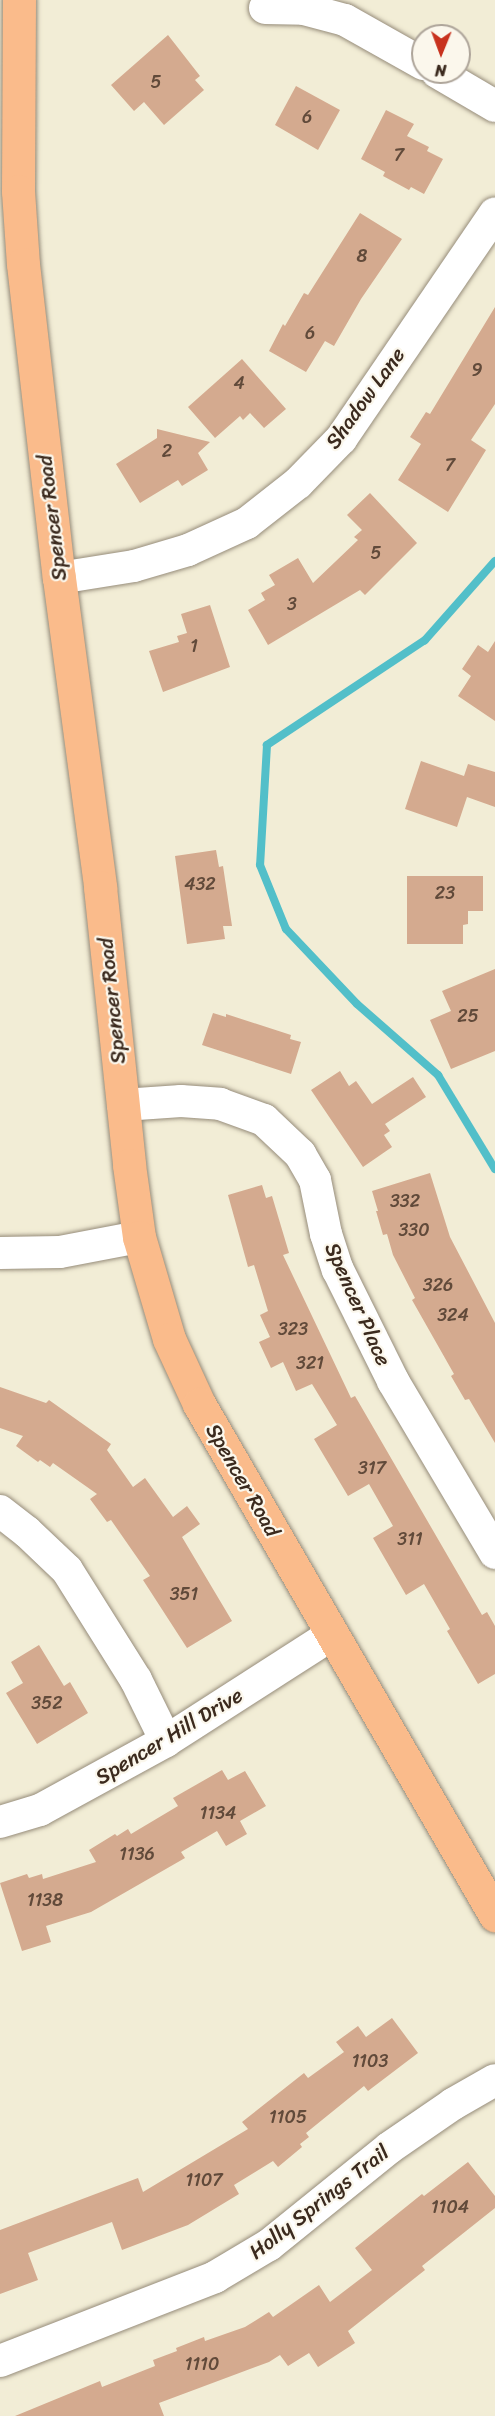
<!DOCTYPE html>
<html>
<head>
<meta charset="utf-8">
<style>
	body { margin:0 }
	#map { position:relative; width:495px; height:2416px; overflow:hidden; background:#f2edd6; font-family:Sriracha,sans-serif }
	div>[style] { position:absolute }
	[style*='--x'] { left:calc(var(--x)*1px); top:calc(var(--y)*1px); width:calc(var(--w)*1px); rotate:calc(var(--a)*1deg) }
	.stream>* { height:8px; margin:-4px; padding:0 4px; transform-origin:4px; border-radius:4px; background:#52bfc9 }
	.building>* { inset:0; background:#d4aa8f }
	.roads { filter:drop-shadow(0 0 2px #968c7a) drop-shadow(0 0 2px #968c7a) }
	.minor>* { height:32px; margin:-16px; padding:0 16px; transform-origin:16px; border-radius:16px; background:#fff }
	.major>* { height:33px; margin:-16.5px; padding:0 16.5px; transform-origin:16.5px; border-radius:16.5px; background:#fabb8b }
	span { translate:-50% -50%; white-space:nowrap; text-align:center; line-height:1.15; -webkit-text-stroke:4.5px #fbf7ec; paint-order:stroke }
	.number-label { font-size:18px; color:#614a3a }
	.number-label span { -webkit-text-stroke-width:0 }
	.street-label { font-size:21px; color:#3b2a1e }
	.north { position:absolute; left:411px; top:24px; width:60px; height:60px; box-sizing:border-box; background:#fbf7ec; border:2px solid #aea59a; border-radius:50%; rotate:181deg; font-size:16px; font-weight:700; line-height:24px; text-align:center; color:#3b2a1e }
	.north::after { content:''; display:block; margin:auto; width:21px; height:27px; background:#c8321e; clip-path:polygon(50% 0,100% 100%,50% 72%,0 100%) }
</style>
</head>
<body>
<div id="map">
	<div class="stream">
		<div style="--x:495;--y:561;--w:106;--a:131.5"></div>
		<div style="--x:425;--y:640;--w:190;--a:146.4"></div>
		<div style="--x:267;--y:745;--w:120;--a:93.3"></div>
		<div style="--x:260;--y:865;--w:69;--a:67.9"></div>
		<div style="--x:286;--y:929;--w:103;--a:46.6"></div>
		<div style="--x:357;--y:1004;--w:108;--a:41.2"></div>
		<div style="--x:438;--y:1075;--w:110;--a:58.8"></div>
	</div>
	<div class="building">
		<div style="clip-path:polygon(168px 35px,200px 76px,195px 80px,204px 90px,164px 125px,144px 102px,134px 111px,111px 85px)"></div>
		<div style="clip-path:polygon(296px 86px,340px 110px,318px 150px,275px 125px)"></div>
		<div style="clip-path:polygon(386px 110px,414px 124px,407px 136px,429px 147px,427px 151px,443px 159px,424px 194px,411px 187px,409px 190px,383px 176px,385px 172px,361px 159px)"></div>
		<div style="clip-path:polygon(360px 213px,402px 239px,361px 299px,334px 346px,325px 341px,306px 372px,269px 351px,283px 324px,285px 326px,304px 293px,308px 295px)"></div>
		<div style="clip-path:polygon(495px 307px,495px 404px,471px 440px,486px 450px,448px 512px,398px 480px,421px 444px,410px 437px,426px 412px,430px 414px)"></div>
		<div style="clip-path:polygon(242px 359px,286px 409px,264px 428px,250px 413px,243px 420px,240px 416px,215px 438px,188px 407px)"></div>
		<div style="clip-path:polygon(157px 429px,210px 442px,198px 453px,208px 470px,182px 486px,178px 480px,140px 503px,116px 464px,157px 438px)"></div>
		<div style="clip-path:polygon(370px 493px,417px 543px,365px 595px,360px 590px,268px 645px,248px 610px,265px 600px,261px 593px,275px 585px,269px 575px,298px 558px,313px 583px,358px 540px,354px 537px,362px 530px,347px 515px)"></div>
		<div style="clip-path:polygon(210px 605px,230px 667px,163px 692px,149px 651px,179px 642px,177px 636px,187px 633px,181px 614px)"></div>
		<div style="clip-path:polygon(495px 641px,495px 721px,458px 696px,471px 676px,462px 669px,478px 645px,488px 652px)"></div>
		<div style="clip-path:polygon(421px 761px,464px 776px,468px 764px,495px 772px,495px 807px,467px 797px,457px 827px,405px 809px)"></div>
		<div style="clip-path:polygon(216px 850px,219px 867px,223px 866px,232px 926px,223px 926px,225px 939px,187px 944px,175px 856px)"></div>
		<div style="clip-path:polygon(407px 876px,483px 876px,483px 911px,468px 911px,468px 924px,463px 925px,463px 944px,407px 944px)"></div>
		<div style="clip-path:polygon(495px 969px,495px 1051px,451px 1069px,430px 1020px,451px 1011px,442px 991px)"></div>
		<div style="clip-path:polygon(213px 1013px,226px 1017px,226px 1014px,291px 1035px,290px 1039px,301px 1042px,291px 1074px,202px 1045px)"></div>
		<div style="clip-path:polygon(340px 1071px,349px 1086px,356px 1081px,372px 1104px,413px 1077px,426px 1097px,385px 1124px,390px 1131px,384px 1135px,392px 1147px,363px 1167px,311px 1090px)"></div>
		<div style="clip-path:polygon(430px 1173px,450px 1237px,495px 1323px,495px 1443px,469px 1399px,465px 1400px,451px 1376px,454px 1374px,412px 1300px,415px 1298px,393px 1255px,387px 1234px,383px 1235px,376px 1211px,378px 1211px,372px 1191px)"></div>
		<div style="clip-path:polygon(262px 1185px,266px 1198px,272px 1196px,289px 1253px,283px 1255px,351px 1398px,355px 1396px,482px 1615px,487px 1612px,495px 1626px,495px 1674px,478px 1684px,447px 1631px,450px 1629px,424px 1584px,406px 1595px,373px 1538px,393px 1526px,369px 1484px,348px 1496px,314px 1439px,337px 1425px,312px 1384px,296px 1391px,283px 1362px,271px 1368px,259px 1342px,270px 1337px,260px 1315px,268px 1311px,254px 1265px,248px 1267px,228px 1195px)"></div>
		<div style="clip-path:polygon(0 1387px,46px 1403px,49px 1400px,111px 1444px,107px 1450px,133px 1487px,145px 1478px,173px 1517px,187px 1506px,200px 1524px,182px 1537px,232px 1621px,187px 1648px,143px 1580px,150px 1576px,111px 1520px,107px 1522px,90px 1499px,97px 1494px,53px 1463px,50px 1467px,40px 1460px,38px 1462px,16px 1446px,23px 1436px,0 1428px)"></div>
		<div style="clip-path:polygon(39px 1645px,64px 1686px,70px 1682px,88px 1713px,37px 1744px,6px 1693px,23px 1683px,11px 1662px)"></div>
		<div style="clip-path:polygon(222px 1770px,228px 1780px,245px 1771px,266px 1806px,240px 1821px,247px 1834px,226px 1846px,217px 1831px,181px 1852px,185px 1858px,91px 1912px,46px 1926px,51px 1942px,22px 1951px,0 1883px,27px 1874px,29px 1878px,42px 1874px,43px 1879px,96px 1862px,89px 1850px,115px 1834px,117px 1836px,128px 1829px,131px 1834px,178px 1806px,173px 1798px)"></div>
		<div style="clip-path:polygon(392px 2018px,418px 2053px,368px 2091px,364px 2086px,306px 2133px,309px 2137px,300px 2144px,302px 2147px,278px 2167px,273px 2161px,234px 2185px,239px 2194px,188px 2225px,122px 2250px,112px 2222px,28px 2253px,38px 2280px,0 2294px,0 2230px,138px 2178px,143px 2192px,248px 2129px,242px 2122px,304px 2073px,308px 2078px,344px 2052px,336px 2042px,358px 2026px,366px 2037px)"></div>
		<div style="clip-path:polygon(468px 2162px,495px 2196px,495px 2208px,422px 2266px,425px 2270px,348px 2331px,355px 2343px,318px 2367px,309px 2353px,288px 2366px,280px 2355px,269px 2362px,159px 2403px,164px 2416px,15px 2416px,100px 2381px,102px 2387px,155px 2366px,153px 2360px,177px 2351px,176px 2348px,204px 2337px,205px 2341px,245px 2327px,269px 2312px,273px 2317px,319px 2285px,330px 2302px,372px 2270px,355px 2248px,422px 2194px,424px 2196px)"></div>
	</div>
	<div class="roads">
		<div class="minor">
			<div style="--x:265;--y:8;--w:39;--a:1"></div>
			<div style="--x:304;--y:9;--w:42;--a:15"></div>
			<div style="--x:345;--y:20;--w:90;--a:29.4"></div>
			<div style="--x:437;--y:72;--w:67;--a:30.4"></div>
			<div style="--x:59;--y:578;--w:76;--a:-9.1"></div>
			<div style="--x:134;--y:566;--w:56;--a:-16.5"></div>
			<div style="--x:188;--y:550;--w:65;--a:-24.6"></div>
			<div style="--x:247;--y:523;--w:65;--a:-38.1"></div>
			<div style="--x:298;--y:483;--w:62;--a:-45.7"></div>
			<div style="--x:341;--y:439;--w:273;--a:-55.7"></div>
			<div style="--x:123;--y:1105;--w:58;--a:-3.9"></div>
			<div style="--x:181;--y:1101;--w:39;--a:4"></div>
			<div style="--x:220;--y:1104;--w:47;--a:20"></div>
			<div style="--x:264;--y:1120;--w:50;--a:43.4"></div>
			<div style="--x:300;--y:1154;--w:30;--a:60"></div>
			<div style="--x:315;--y:1180;--w:55;--a:78.5"></div>
			<div style="--x:326;--y:1234;--w:38;--a:72"></div>
			<div style="--x:338;--y:1270;--w:124;--a:63.6"></div>
			<div style="--x:393;--y:1381;--w:200;--a:59.3"></div>
			<div style="--x:0;--y:1253;--w:60;--a:-1"></div>
			<div style="--x:60;--y:1252;--w:80;--a:-10.8"></div>
			<div style="--x:0;--y:1511;--w:34;--a:38"></div>
			<div style="--x:27;--y:1532;--w:55;--a:43.5"></div>
			<div style="--x:67;--y:1570;--w:130;--a:57.9"></div>
			<div style="--x:136;--y:1680;--w:68;--a:63.8"></div>
			<div style="--x:0;--y:1822;--w:42;--a:-16.7"></div>
			<div style="--x:40;--y:1810;--w:144;--a:-28.7"></div>
			<div style="--x:166;--y:1741;--w:196;--a:-32.7"></div>
			<div style="--x:0;--y:2361;--w:231;--a:-21.3"></div>
			<div style="--x:215;--y:2277;--w:63;--a:-30.7"></div>
			<div style="--x:269;--y:2245;--w:154;--a:-38.9"></div>
			<div style="--x:389;--y:2148;--w:78;--a:-34.5"></div>
			<div style="--x:453;--y:2104;--w:48;--a:-29.7"></div>
		</div>
		<div class="major">
			<div style="--x:19;--y:0;--w:191;--a:90.3"></div>
			<div style="--x:18;--y:191;--w:73;--a:86.1"></div>
			<div style="--x:23;--y:264;--w:316;--a:83.5"></div>
			<div style="--x:59;--y:578;--w:312;--a:82.4"></div>
			<div style="--x:100;--y:887;--w:280;--a:84"></div>
			<div style="--x:129;--y:1165;--w:73;--a:82.1"></div>
			<div style="--x:139;--y:1237;--w:106;--a:73.6"></div>
			<div style="--x:169;--y:1339;--w:72;--a:65.2"></div>
			<div style="--x:199;--y:1404;--w:591;--a:59.92"></div>
		</div>
	</div>
	<div class="number-label">
		<span style="left:156px;top:82px">5</span>
		<span style="left:307px;top:117px">6</span>
		<span style="left:399px;top:155px">7</span>
		<span style="left:362px;top:256px">8</span>
		<span style="left:310px;top:333px">6</span>
		<span style="left:477px;top:370px">9</span>
		<span style="left:239px;top:383px">4</span>
		<span style="left:167px;top:451px">2</span>
		<span style="left:450px;top:465px">7</span>
		<span style="left:376px;top:553px">5</span>
		<span style="left:292px;top:604px">3</span>
		<span style="left:194px;top:646px">1</span>
		<span style="left:200px;top:884px">432</span>
		<span style="left:445px;top:893px">23</span>
		<span style="left:468px;top:1016px">25</span>
		<span style="left:405px;top:1201px">332</span>
		<span style="left:414px;top:1230px">330</span>
		<span style="left:438px;top:1285px">326</span>
		<span style="left:453px;top:1315px">324</span>
		<span style="left:293px;top:1329px">323</span>
		<span style="left:310px;top:1363px">321</span>
		<span style="left:372px;top:1468px">317</span>
		<span style="left:410px;top:1539px">311</span>
		<span style="left:184px;top:1594px">351</span>
		<span style="left:47px;top:1703px">352</span>
		<span style="left:218px;top:1813px">1134</span>
		<span style="left:137px;top:1854px">1136</span>
		<span style="left:45px;top:1900px">1138</span>
		<span style="left:370px;top:2061px">1103</span>
		<span style="left:288px;top:2117px">1105</span>
		<span style="left:204px;top:2180px">1107</span>
		<span style="left:450px;top:2207px">1104</span>
		<span style="left:202px;top:2364px">1110</span>
	</div>
	<div class="street-label">
		<span style="left:365px;top:398px;rotate:-54deg">Shadow Lane</span>
		<span style="left:52px;top:518px;rotate:-97deg">Spencer Road</span>
		<span style="left:112px;top:1001px;rotate:-96deg">Spencer Road</span>
		<span style="left:358px;top:1304px;rotate:66deg">Spencer Place</span>
		<span style="left:243px;top:1480px;rotate:60deg">Spencer Road</span>
		<span style="left:169px;top:1736px;rotate:-31deg">Spencer Hill Drive</span>
		<span style="left:319px;top:2202px;rotate:-38deg">Holly Springs Trail</span>
	</div>
	<div class="north">N</div>
</div>
</body>
</html>
